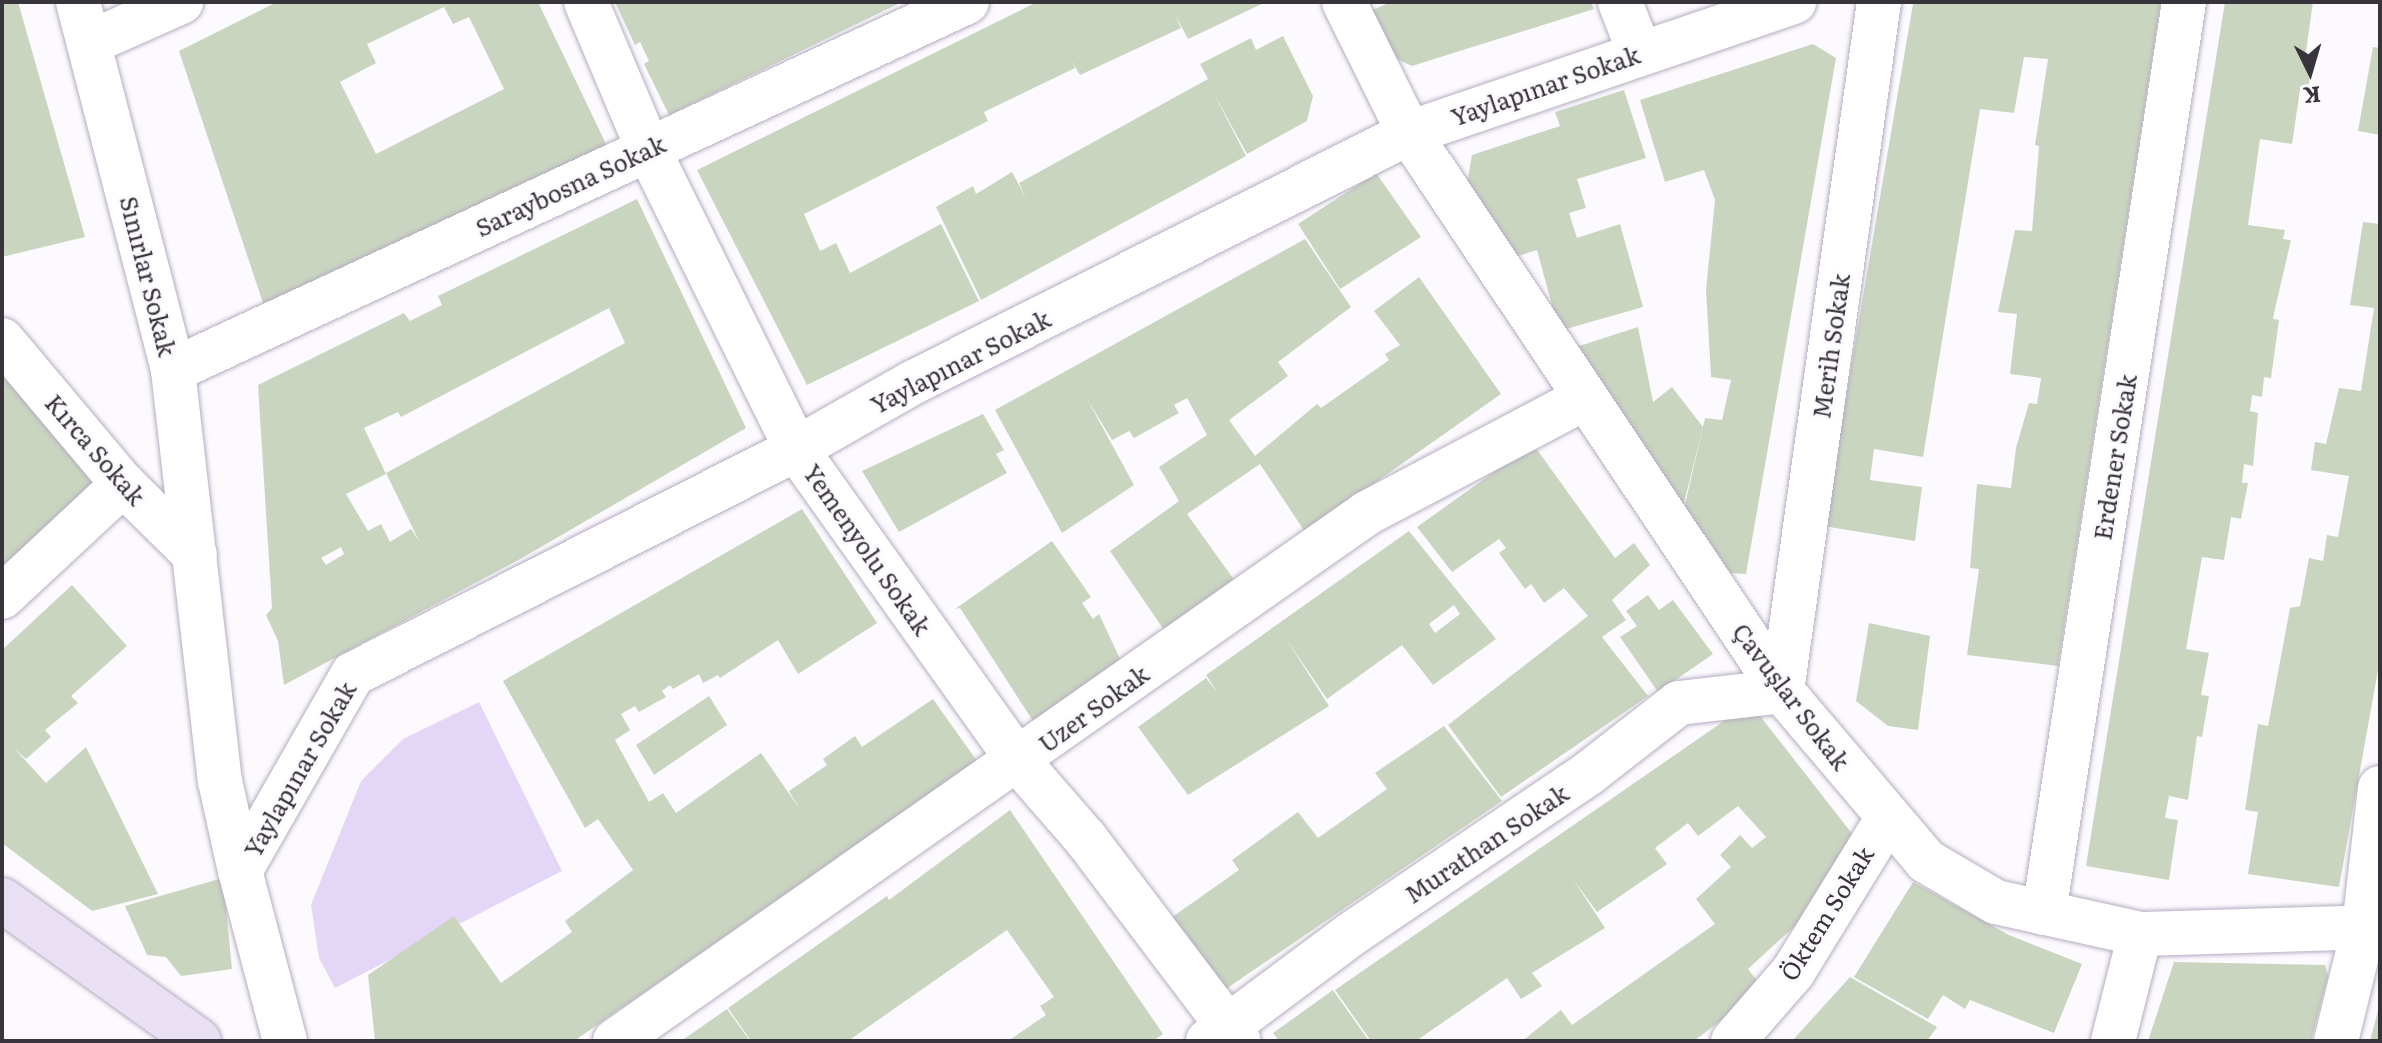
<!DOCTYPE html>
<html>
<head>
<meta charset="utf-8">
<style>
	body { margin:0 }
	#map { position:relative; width:2382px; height:1043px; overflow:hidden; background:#fcfafe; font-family:Literata,serif }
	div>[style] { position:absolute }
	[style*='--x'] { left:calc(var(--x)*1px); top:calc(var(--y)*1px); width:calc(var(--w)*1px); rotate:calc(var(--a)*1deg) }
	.green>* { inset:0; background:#e4d6f7 }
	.building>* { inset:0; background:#cad5c0 }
	.roads { filter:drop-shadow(0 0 2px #b5acc1) drop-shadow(0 0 2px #b5acc1) }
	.minor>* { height:44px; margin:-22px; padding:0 22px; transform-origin:22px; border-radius:22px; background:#fff }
	.tertiary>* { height:44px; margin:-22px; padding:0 22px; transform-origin:22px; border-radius:22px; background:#fff }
	.secondary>* { height:44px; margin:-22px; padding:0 22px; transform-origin:22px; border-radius:22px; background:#e9e0f3 }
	span { translate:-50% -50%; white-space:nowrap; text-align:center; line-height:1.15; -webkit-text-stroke:6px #fcfafe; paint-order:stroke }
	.street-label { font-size:24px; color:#38343c }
	.frame { position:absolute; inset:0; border:4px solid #38343c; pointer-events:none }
	.north { position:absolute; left:2270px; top:32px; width:80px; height:80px; -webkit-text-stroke:6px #fcfafe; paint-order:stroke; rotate:175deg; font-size:22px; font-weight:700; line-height:32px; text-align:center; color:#38343c }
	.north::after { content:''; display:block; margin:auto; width:28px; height:36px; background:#38343c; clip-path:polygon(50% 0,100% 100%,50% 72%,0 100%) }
</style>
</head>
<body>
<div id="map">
	<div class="green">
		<div style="clip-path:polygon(479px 702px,562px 871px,335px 988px,319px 958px,311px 905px,361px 781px,403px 739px)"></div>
	</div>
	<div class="building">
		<div style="clip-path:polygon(2px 2px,18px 2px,85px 237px,2px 257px)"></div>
		<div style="clip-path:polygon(evenodd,277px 2px,538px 2px,607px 146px,290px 305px,263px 303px,179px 51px,277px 2px,444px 7px,453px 24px,469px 17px,504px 89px,376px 154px,340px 82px,376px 63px,367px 44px,444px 7px)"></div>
		<div style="clip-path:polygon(615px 2px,902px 2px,669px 115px,644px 64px,649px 61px,640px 42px,635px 45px)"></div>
		<div style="clip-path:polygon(1037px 2px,1266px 2px,1188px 39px,1176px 16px,1181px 28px,1080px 75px,1071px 60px,1075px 68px,984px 112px,988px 121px,804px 214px,820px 251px,836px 243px,850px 273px,941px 224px,979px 301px,807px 385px,697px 170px)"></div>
		<div style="clip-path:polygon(1391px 2px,1591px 2px,1594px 9px,1412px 66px,1388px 55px,1368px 12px)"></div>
		<div style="clip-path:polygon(2161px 2px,2058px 666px,1967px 655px,1979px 569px,1970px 568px,1977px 484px,2011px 488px,2016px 448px,2029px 403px,2037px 404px,2041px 378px,2010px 374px,2017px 314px,1998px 312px,2015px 230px,2032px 231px,2039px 146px,2035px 145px,2048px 59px,2024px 57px,2014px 113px,1980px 109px,1923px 457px,1874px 449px,1870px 480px,1922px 487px,1915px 541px,1817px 525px,1838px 443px,1913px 4px)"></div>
		<div style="clip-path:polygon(2225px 2px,2313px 2px,2305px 59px,2312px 60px,2308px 91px,2300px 90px,2292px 144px,2260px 139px,2248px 225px,2285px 230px,2283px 239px,2291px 240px,2274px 313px,2273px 319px,2279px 320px,2271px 378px,2264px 377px,2262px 397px,2252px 395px,2250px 411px,2258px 413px,2253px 466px,2244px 464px,2242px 483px,2248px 483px,2241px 519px,2231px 517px,2224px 560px,2202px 557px,2186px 649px,2209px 653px,2201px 695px,2209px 696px,2202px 737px,2197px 736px,2188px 800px,2169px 796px,2165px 818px,2178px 820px,2169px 880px,2086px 866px)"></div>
		<div style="clip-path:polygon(1283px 36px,1313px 96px,1307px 121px,1247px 154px,1212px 90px,1246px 156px,981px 300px,936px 207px,973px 186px,976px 194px,1012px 172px,1026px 198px,1019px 183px,1208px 79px,1200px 64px,1251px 38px,1256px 50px)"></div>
		<div style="clip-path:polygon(1813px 44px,1836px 58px,1746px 574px,1729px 573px,1683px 513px,1705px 418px,1722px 420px,1731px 380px,1711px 377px,1706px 290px,1715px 200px,1704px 170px,1665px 182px,1640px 100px)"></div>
		<div style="clip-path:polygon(2373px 47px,2380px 48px,2380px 135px,2358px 131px)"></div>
		<div style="clip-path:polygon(1624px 90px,1646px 158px,1577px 179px,1586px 208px,1569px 213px,1577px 238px,1620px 224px,1643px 307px,1559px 331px,1537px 250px,1511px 258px,1467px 184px,1472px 155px,1560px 126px,1555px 112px)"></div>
		<div style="clip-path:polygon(1376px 173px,1421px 237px,1340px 289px,1298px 224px)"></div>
		<div style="clip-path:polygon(evenodd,637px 199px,746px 428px,522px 558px,284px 685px,278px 641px,266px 615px,272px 608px,258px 385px,404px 313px,410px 321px,442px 305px,438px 296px,637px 199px,609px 308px,625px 343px,386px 473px,419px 541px,411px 529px,390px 542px,381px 524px,368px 531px,346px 494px,386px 474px,364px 428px,398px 412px,401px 417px,609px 308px,637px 199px,341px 547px,344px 554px,326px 565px,321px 558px,341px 547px)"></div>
		<div style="clip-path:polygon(2363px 222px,2380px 224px,2380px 659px,2339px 887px,2248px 874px,2258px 812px,2245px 810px,2258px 724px,2268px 726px,2290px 608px,2300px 606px,2309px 558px,2323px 561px,2327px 535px,2338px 537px,2349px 476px,2311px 470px,2315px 442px,2326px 444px,2339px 388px,2361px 391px,2374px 308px,2350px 305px)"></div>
		<div style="clip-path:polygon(1305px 239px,1351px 307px,1278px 362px,1288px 376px,1229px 420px,1255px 456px,1317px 404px,1321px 408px,1389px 360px,1385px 354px,1400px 345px,1374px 311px,1419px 277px,1501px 394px,1305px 532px,1260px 464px,1187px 514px,1235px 581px,1164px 630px,1110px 551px,1179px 501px,1159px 467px,1207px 435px,1187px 398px,1174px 405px,1179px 413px,1134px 438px,1129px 431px,1112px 440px,1086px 397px,1134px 485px,1062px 533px,995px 410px)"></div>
		<div style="clip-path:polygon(1638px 327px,1653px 402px,1672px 387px,1703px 427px,1682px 511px,1570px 349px)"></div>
		<div style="clip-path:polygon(2px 361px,102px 479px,2px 568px)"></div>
		<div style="clip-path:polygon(983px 414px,1004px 450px,996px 454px,1007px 473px,899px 532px,862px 471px)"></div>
		<div style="clip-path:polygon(1533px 444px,1615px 558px,1634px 543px,1650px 565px,1612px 600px,1626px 620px,1602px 637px,1648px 696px,1501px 797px,1448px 725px,1588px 616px,1564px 588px,1544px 603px,1531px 584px,1525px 589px,1499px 553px,1506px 548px,1499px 539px,1452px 572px,1417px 527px)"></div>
		<div style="clip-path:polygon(802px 509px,877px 623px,798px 674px,778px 640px,720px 678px,718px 675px,703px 683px,699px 674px,673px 689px,670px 685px,662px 691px,666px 697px,639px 712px,635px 706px,621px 714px,630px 730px,615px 740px,649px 802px,663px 793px,676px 813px,761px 753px,799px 808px,789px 791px,827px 765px,823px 759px,855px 736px,862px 747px,933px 699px,977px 761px,574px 1041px,375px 1041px,368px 975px,454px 916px,501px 983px,572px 932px,565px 921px,633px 870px,598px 819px,585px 828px,503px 681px)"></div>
		<div style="clip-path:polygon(evenodd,1409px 531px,1496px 639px,1433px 685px,1402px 645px,1327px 699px,1285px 637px,1329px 706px,1188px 795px,1138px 727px,1206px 678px,1218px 693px,1206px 675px,1409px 531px,1454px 605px,1460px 614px,1435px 633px,1429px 624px,1454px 605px)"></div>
		<div style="clip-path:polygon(1052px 541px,1091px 597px,1082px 603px,1093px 619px,1099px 614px,1120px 659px,1033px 721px,960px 608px,955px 609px)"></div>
		<div style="clip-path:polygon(72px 585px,127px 646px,71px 696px,78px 703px,45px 730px,51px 737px,26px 759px,14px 748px,46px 783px,86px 747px,158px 894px,92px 911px,2px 843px,2px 650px)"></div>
		<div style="clip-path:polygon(1648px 595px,1659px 610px,1673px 600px,1713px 654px,1658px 692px,1620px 637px,1637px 626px,1626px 611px)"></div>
		<div style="clip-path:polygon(1869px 623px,1930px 636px,1918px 730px,1888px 726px,1856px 701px)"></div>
		<div style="clip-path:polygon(709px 696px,727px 725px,654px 775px,636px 745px)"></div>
		<div style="clip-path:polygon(1750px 703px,1857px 840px,1810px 912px,1748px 969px,1763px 988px,1694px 1041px,1522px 1041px,1561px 1010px,1572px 1025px,1715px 924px,1696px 899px,1731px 867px,1720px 855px,1740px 835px,1752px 848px,1766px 837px,1738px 806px,1698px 836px,1688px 823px,1655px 848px,1667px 864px,1597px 912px,1573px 879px,1605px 928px,1532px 973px,1542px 986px,1521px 999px,1507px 978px,1416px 1041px,1371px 1041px,1335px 990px)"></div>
		<div style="clip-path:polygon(1444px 726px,1502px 801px,1220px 993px,1168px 920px,1239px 870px,1232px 860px,1298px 812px,1318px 838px,1387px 789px,1375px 773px)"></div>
		<div style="clip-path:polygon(1010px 810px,1163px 1034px,1153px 1041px,1008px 1041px,1046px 1015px,1040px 1006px,1054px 997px,1007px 930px,848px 1041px,751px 1041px,728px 1008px,887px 896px,889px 900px)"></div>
		<div style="clip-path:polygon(223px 878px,232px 969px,181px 976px,166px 957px,147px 955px,125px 906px)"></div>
		<div style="clip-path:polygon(1913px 882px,2009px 935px,2082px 964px,2054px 1033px,1970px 1000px,1965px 1009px,1943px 995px,1928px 1019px,1854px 977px)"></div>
		<div style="clip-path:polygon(2174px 962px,2325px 965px,2328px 976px,2311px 1041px,2148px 1041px)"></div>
		<div style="clip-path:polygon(1850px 977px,1937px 1027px,1927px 1041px,1792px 1041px)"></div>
		<div style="clip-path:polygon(1333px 990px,1369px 1041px,1279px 1041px,1273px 1033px)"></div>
		<div style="clip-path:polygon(2379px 1007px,2380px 1041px,2370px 1041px)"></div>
		<div style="clip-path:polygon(727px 1009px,750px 1041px,681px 1041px)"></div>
	</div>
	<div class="roads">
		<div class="minor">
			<div style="--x:78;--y:2;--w:380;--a:75.5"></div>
			<div style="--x:173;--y:370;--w:414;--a:83.5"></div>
			<div style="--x:220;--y:781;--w:92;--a:77.5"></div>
			<div style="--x:586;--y:2;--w:160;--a:67.1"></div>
			<div style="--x:648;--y:149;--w:335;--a:63.7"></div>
			<div style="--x:796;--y:449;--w:384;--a:54.5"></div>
			<div style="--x:1019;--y:762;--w:102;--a:49"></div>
			<div style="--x:1086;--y:839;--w:253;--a:52.9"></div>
			<div style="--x:1620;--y:2;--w:53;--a:68.8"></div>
			<div style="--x:89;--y:43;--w:101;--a:-24"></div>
			<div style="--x:1409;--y:133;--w:671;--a:56.24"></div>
			<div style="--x:1782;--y:691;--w:223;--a:49.7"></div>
			<div style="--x:1926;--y:861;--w:81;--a:30.4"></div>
			<div style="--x:1996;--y:902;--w:148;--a:12.5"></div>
			<div style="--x:2140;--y:934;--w:240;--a:-1.7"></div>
			<div style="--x:2;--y:340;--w:188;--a:50"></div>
			<div style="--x:123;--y:484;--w:101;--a:44.6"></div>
			<div style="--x:173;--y:370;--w:875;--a:-24.87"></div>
			<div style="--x:2;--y:597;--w:166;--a:-43"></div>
			<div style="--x:2044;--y:913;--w:922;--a:-81.26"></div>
			<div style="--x:615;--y:1041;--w:919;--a:-35.07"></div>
			<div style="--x:1367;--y:513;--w:246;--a:-27.8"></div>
			<div style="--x:1208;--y:1041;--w:177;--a:-36.7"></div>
			<div style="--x:1350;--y:935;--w:289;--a:-34.1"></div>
			<div style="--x:1589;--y:773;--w:114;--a:-37.9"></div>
			<div style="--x:1679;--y:703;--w:104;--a:-6.6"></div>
			<div style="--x:1782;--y:691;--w:696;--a:-81.99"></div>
			<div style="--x:1733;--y:1041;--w:91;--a:-49"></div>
			<div style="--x:1793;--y:972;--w:180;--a:-58.4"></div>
			<div style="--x:2113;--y:1041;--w:110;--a:-75.8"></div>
			<div style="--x:2336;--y:1041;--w:117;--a:-76.2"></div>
			<div style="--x:2364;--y:927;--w:140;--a:-83.4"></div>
		</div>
		<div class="tertiary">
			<div style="--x:1344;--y:2;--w:146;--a:63.6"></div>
			<div style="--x:285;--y:1041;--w:176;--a:-104.8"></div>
			<div style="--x:240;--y:871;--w:227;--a:-60.2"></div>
			<div style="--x:353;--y:674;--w:497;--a:-26.9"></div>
			<div style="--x:796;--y:449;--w:136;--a:-29.6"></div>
			<div style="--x:914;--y:382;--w:554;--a:-26.7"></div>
			<div style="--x:1409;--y:133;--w:407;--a:-18.8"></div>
		</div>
		<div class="secondary">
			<div style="--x:2;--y:900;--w:242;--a:35.6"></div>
		</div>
	</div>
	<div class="street-label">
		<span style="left:1545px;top:85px;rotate:-19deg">Yaylapınar Sokak</span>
		<span style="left:570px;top:185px;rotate:-25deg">Saraybosna Sokak</span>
		<span style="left:149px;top:276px;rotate:76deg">Sınırlar Sokak</span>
		<span style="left:1830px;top:346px;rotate:-82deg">Merih Sokak</span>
		<span style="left:960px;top:361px;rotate:-27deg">Yaylapınar Sokak</span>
		<span style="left:96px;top:449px;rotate:49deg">Kırca Sokak</span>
		<span style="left:2114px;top:457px;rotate:-81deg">Erdener Sokak</span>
		<span style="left:868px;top:549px;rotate:55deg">Yemenyolu Sokak</span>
		<span style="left:1792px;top:696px;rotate:53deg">Çavuşlar Sokak</span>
		<span style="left:1093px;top:708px;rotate:-36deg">Uzer Sokak</span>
		<span style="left:299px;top:769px;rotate:-60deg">Yaylapınar Sokak</span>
		<span style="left:1486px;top:843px;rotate:-34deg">Murathan Sokak</span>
		<span style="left:1826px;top:913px;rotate:-58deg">Öktem Sokak</span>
	</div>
	<div class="frame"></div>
	<div class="north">K</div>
</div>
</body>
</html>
